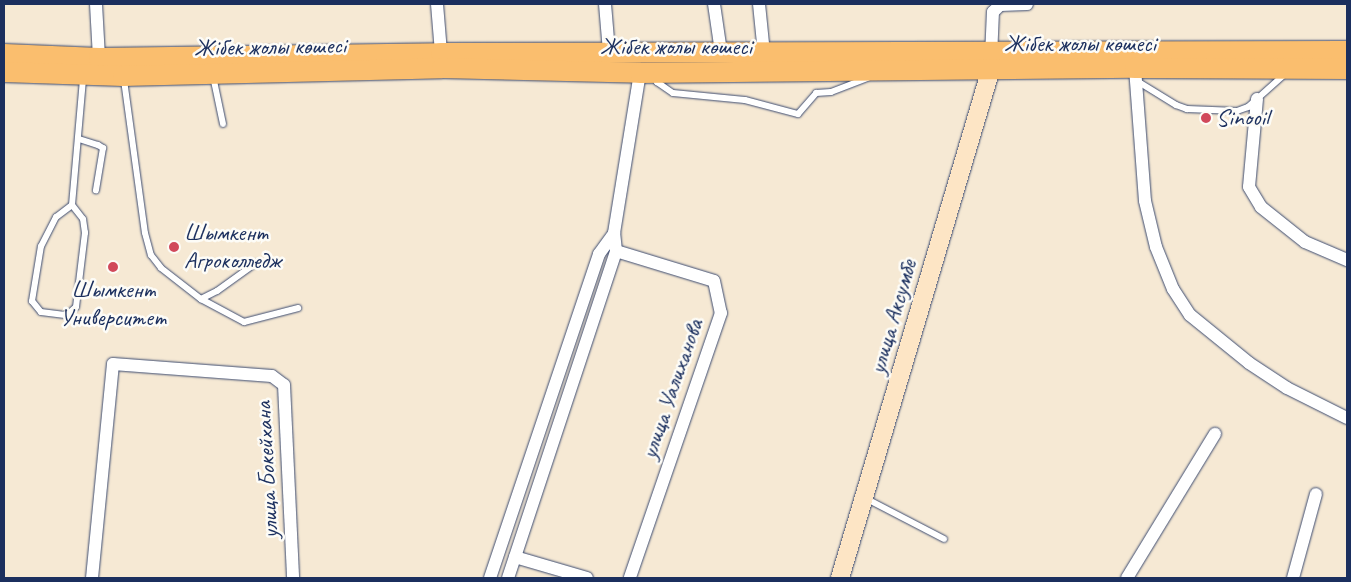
<!DOCTYPE html>
<html>
<head>
<meta charset="utf-8">
<style>
	body { margin:0 }
	#map { position:relative; width:1351px; height:582px; overflow:hidden; background:#f6e9d4; font-family:Caveat,sans-serif }
	div>[style] { position:absolute }
	[style*='--x'] { left:calc(var(--x)*1px); top:calc(var(--y)*1px); width:calc(var(--w)*1px); rotate:calc(var(--a)*1deg) }
	.roads { filter:drop-shadow(0 0 1px #3c4b70) drop-shadow(0 0 1px #3c4b70) }
	.lane>* { height:6px; margin:-3px; padding:0 3px; transform-origin:3px; border-radius:3px; background:#fff }
	.street>* { height:12px; margin:-6px; padding:0 6px; transform-origin:6px; border-radius:6px; background:#fff }
	.secondary>* { height:18px; margin:-9px; padding:0 9px; transform-origin:9px; border-radius:9px; background:#fde5c5 }
	.primary>* { height:20px; margin:-10px; padding:0 10px; transform-origin:10px; border-radius:10px; background:#fabe6e }
	.dots>* { width:14px; height:14px; translate:-50% -50%; box-sizing:border-box; border:2px solid #fdfcf7; border-radius:50% }
	span { translate:-50% -50%; white-space:nowrap; text-align:center; line-height:1.15; -webkit-text-stroke:5px #fdfcf7; paint-order:stroke }
	.street-label { font-size:24px; color:#1b2f5e }
	.poi-label { font-size:24px; color:#1b2f5e }
	.left { translate:0 -50%; text-align:left }
	.frame { position:absolute; inset:0; border:5px solid #1b2f5e; pointer-events:none }
</style>
</head>
<body>
<div id="map">
	<div class="roads">
		<div class="lane">
			<div style="--x:213;--y:76;--w:49;--a:78.2"></div>
			<div style="--x:654;--y:77;--w:6;--a:59"></div>
			<div style="--x:657;--y:82;--w:19;--a:35"></div>
			<div style="--x:673;--y:93;--w:72;--a:5.6"></div>
			<div style="--x:745;--y:100;--w:55;--a:14.8"></div>
			<div style="--x:798;--y:114;--w:28;--a:-49"></div>
			<div style="--x:816;--y:93;--w:15;--a:-4"></div>
			<div style="--x:831;--y:92;--w:39;--a:-21"></div>
			<div style="--x:124;--y:80;--w:154;--a:82.2"></div>
			<div style="--x:145;--y:233;--w:23;--a:75"></div>
			<div style="--x:151;--y:255;--w:16;--a:52"></div>
			<div style="--x:161;--y:268;--w:51;--a:37.8"></div>
			<div style="--x:201;--y:299;--w:18;--a:-27"></div>
			<div style="--x:217;--y:291;--w:48;--a:-35.7"></div>
			<div style="--x:1137;--y:81;--w:46;--a:31.6"></div>
			<div style="--x:1176;--y:105;--w:12;--a:20"></div>
			<div style="--x:1187;--y:109;--w:50;--a:2.3"></div>
			<div style="--x:1237;--y:111;--w:12;--a:-20"></div>
			<div style="--x:1248;--y:107;--w:51;--a:-41.8"></div>
			<div style="--x:79;--y:139;--w:20;--a:18"></div>
			<div style="--x:98;--y:145;--w:6;--a:31"></div>
			<div style="--x:103;--y:148;--w:43;--a:99.5"></div>
			<div style="--x:72;--y:205;--w:20;--a:143"></div>
			<div style="--x:56;--y:217;--w:33;--a:117"></div>
			<div style="--x:41;--y:246;--w:56;--a:99.3"></div>
			<div style="--x:32;--y:301;--w:14;--a:51"></div>
			<div style="--x:41;--y:312;--w:26;--a:7"></div>
			<div style="--x:67;--y:315;--w:12;--a:-42"></div>
			<div style="--x:76;--y:307;--w:75;--a:-83.1"></div>
			<div style="--x:85;--y:233;--w:14;--a:-98"></div>
			<div style="--x:83;--y:219;--w:18;--a:-128"></div>
			<div style="--x:72;--y:205;--w:127;--a:-85"></div>
			<div style="--x:201;--y:299;--w:49;--a:28.1"></div>
			<div style="--x:244;--y:322;--w:56;--a:-14.5"></div>
			<div style="--x:865;--y:498;--w:89;--a:27.4"></div>
		</div>
		<div class="street">
			<div style="--x:96;--y:4;--w:54;--a:86.8"></div>
			<div style="--x:437;--y:4;--w:49;--a:85.3"></div>
			<div style="--x:605;--y:4;--w:48;--a:85.2"></div>
			<div style="--x:714;--y:4;--w:49;--a:81.7"></div>
			<div style="--x:759;--y:4;--w:49;--a:84.2"></div>
			<div style="--x:1000;--y:5;--w:27;--a:-2"></div>
			<div style="--x:991;--y:57;--w:45;--a:-87.5"></div>
			<div style="--x:993;--y:12;--w:11;--a:-45"></div>
			<div style="--x:1135;--y:68;--w:133;--a:85.7"></div>
			<div style="--x:1145;--y:201;--w:47;--a:76.6"></div>
			<div style="--x:1156;--y:247;--w:45;--a:68"></div>
			<div style="--x:1173;--y:289;--w:31;--a:57"></div>
			<div style="--x:1190;--y:315;--w:76;--a:39.1"></div>
			<div style="--x:1249;--y:363;--w:45;--a:33.3"></div>
			<div style="--x:1287;--y:388;--w:67;--a:26.6"></div>
			<div style="--x:1257;--y:99;--w:88;--a:95.2"></div>
			<div style="--x:1249;--y:187;--w:23;--a:59"></div>
			<div style="--x:1261;--y:207;--w:56;--a:38.5"></div>
			<div style="--x:1305;--y:242;--w:46;--a:23.2"></div>
			<div style="--x:616;--y:251;--w:102;--a:17"></div>
			<div style="--x:714;--y:281;--w:33;--a:78"></div>
			<div style="--x:721;--y:313;--w:280;--a:109"></div>
			<div style="--x:515;--y:557;--w:75;--a:16.3"></div>
			<div style="--x:92;--y:578;--w:215;--a:-84.4"></div>
			<div style="--x:113;--y:364;--w:159;--a:4.3"></div>
			<div style="--x:272;--y:376;--w:15;--a:37"></div>
			<div style="--x:284;--y:385;--w:193;--a:87.3"></div>
			<div style="--x:490;--y:578;--w:342;--a:-71.4"></div>
			<div style="--x:599;--y:254;--w:26;--a:-54"></div>
			<div style="--x:508;--y:578;--w:344;--a:-71.7"></div>
			<div style="--x:616;--y:251;--w:18;--a:-96"></div>
			<div style="--x:614;--y:233;--w:162;--a:-80.8"></div>
			<div style="--x:1127;--y:578;--w:169;--a:-58.6"></div>
			<div style="--x:1293;--y:578;--w:87;--a:-74.7"></div>
		</div>
		<div class="secondary">
			<div style="--x:840;--y:578;--w:531;--a:-73.48"></div>
		</div>
		<div class="primary">
			<div style="--x:4;--y:54;--w:95;--a:2.4"></div>
			<div style="--x:99;--y:58;--w:342;--a:-0.8"></div>
			<div style="--x:441;--y:53;--w:906;--a:-0.13"></div>
			<div style="--x:4;--y:72;--w:119;--a:1.9"></div>
			<div style="--x:123;--y:76;--w:319;--a:-1.4"></div>
			<div style="--x:442;--y:68;--w:198;--a:1.4"></div>
			<div style="--x:640;--y:73;--w:495;--a:-0.6"></div>
			<div style="--x:1135;--y:68;--w:212;--a:0.3"></div>
		</div>
	</div>
	<div class="dots">
		<div style="left:1206px;top:118px;background:#d1495b"></div>
		<div style="left:174px;top:247px;background:#d1495b"></div>
		<div style="left:113px;top:267px;background:#d1495b"></div>
	</div>
	<div class="street-label">
		<span style="left:1080px;top:44px">Жібек жолы көшесі</span>
		<span style="left:270px;top:47px;rotate:-1deg">Жібек жолы көшесі</span>
		<span style="left:676px;top:47px">Жібек жолы көшесі</span>
		<span style="left:893px;top:317px;rotate:-74deg">улица Аксумбе</span>
		<span style="left:672px;top:389px;rotate:-71deg">улица Уалиханова</span>
		<span style="left:267px;top:470px;rotate:-93deg">улица Бокейхана</span>
	</div>
	<div class="poi-label">
		<span class="left" style="left:1216px;top:118px">Sinooil</span>
		<span class="left" style="left:184px;top:247px">Шымкент<br>Агроколледж</span>
		<span style="left:113px;top:304px">Шымкент<br>Университет</span>
	</div>
	<div class="frame"></div>
</div>
</body>
</html>
